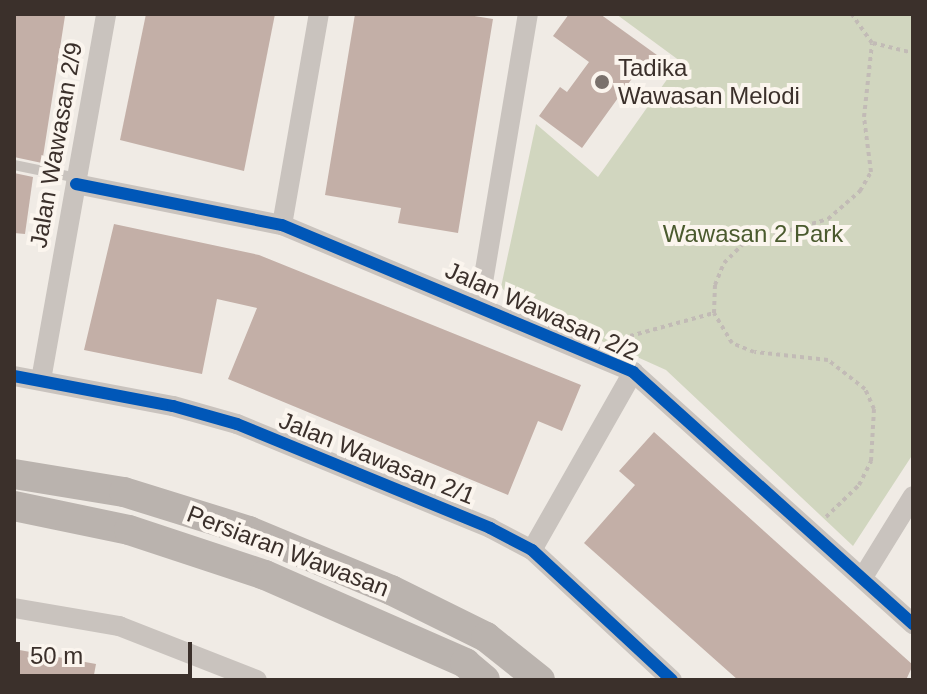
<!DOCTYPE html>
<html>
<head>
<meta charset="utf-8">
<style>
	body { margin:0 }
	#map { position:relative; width:927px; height:694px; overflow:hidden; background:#f0ebe5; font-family:Arial,sans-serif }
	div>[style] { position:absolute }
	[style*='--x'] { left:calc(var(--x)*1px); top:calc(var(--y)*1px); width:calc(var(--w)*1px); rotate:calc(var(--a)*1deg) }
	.green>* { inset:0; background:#d1d6bf }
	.building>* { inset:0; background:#c3afa7 }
	.path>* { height:4px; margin-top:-2px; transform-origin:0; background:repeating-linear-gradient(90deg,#c2bbb6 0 4px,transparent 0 8px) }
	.lane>* { height:10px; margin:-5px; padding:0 5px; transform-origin:5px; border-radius:5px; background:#c9c3be }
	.street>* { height:20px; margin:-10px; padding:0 10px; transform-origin:10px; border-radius:10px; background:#c9c3be }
	.secondary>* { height:30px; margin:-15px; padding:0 15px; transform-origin:15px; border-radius:15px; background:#bab3ae }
	.cycleway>* { height:12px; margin:-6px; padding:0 6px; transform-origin:6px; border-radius:6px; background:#0057b8 }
	.dots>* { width:22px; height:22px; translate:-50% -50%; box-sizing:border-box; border:4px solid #fbf5ee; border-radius:50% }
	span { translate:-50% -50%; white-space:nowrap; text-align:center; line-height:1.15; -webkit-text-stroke:8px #fbf5ee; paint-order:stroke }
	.poi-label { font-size:24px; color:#3b302b }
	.left { translate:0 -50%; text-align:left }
	.street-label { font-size:24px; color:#3b302b }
	.park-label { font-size:24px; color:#4a5a2e }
	.frame { position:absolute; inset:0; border:16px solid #3b302b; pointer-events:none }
	.scale { position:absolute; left:16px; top:642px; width:176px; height:36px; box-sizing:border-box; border:4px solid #3b302b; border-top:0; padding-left:10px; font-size:24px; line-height:28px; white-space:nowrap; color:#3b302b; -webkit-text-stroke:6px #fbf5ee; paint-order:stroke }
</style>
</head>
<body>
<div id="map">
	<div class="green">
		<div style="clip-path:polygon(616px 14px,913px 14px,913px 454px,853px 546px,666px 370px,515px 302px,501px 287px,536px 124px,598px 177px,680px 61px)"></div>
	</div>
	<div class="building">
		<div style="clip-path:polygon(14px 14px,65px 16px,42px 163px,14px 157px)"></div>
		<div style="clip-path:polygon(146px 14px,275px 14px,244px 171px,120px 140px)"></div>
		<div style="clip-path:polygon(355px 14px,462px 14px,493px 19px,458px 233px,398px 223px,401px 208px,325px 195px)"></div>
		<div style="clip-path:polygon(569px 14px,600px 14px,668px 63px,658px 77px,641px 66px,582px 148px,539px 116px,560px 87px,567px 92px,589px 62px,553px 36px)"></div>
		<div style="clip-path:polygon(14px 173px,33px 177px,25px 234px,14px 233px)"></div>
		<div style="clip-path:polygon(114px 224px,259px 255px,581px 385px,562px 431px,538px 421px,508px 495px,228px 379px,257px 308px,217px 299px,202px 374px,84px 350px)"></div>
		<div style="clip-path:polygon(654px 432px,913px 665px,906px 680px,738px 680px,584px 543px,635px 485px,619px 471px)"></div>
		<div style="clip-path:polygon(14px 649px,96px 664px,93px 680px,14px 680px)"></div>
	</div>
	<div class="path">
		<div style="--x:873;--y:43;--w:41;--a:14"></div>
		<div style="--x:620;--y:345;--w:13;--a:-42"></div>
		<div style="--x:630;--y:336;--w:87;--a:-15.3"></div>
		<div style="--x:826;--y:517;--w:46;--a:-44.1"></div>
		<div style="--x:859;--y:485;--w:27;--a:-63"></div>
		<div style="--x:871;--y:461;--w:52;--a:-86.7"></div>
		<div style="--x:874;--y:409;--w:22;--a:-114"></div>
		<div style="--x:865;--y:389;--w:47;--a:-141.9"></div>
		<div style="--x:828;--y:360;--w:74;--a:-173.8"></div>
		<div style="--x:754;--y:352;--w:24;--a:-158"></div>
		<div style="--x:732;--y:343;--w:35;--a:-121"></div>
		<div style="--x:714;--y:313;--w:28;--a:-88"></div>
		<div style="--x:715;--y:285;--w:24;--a:-68"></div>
		<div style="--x:724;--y:263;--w:27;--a:-45"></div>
		<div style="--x:743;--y:244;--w:89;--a:-16.4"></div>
		<div style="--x:828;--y:219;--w:43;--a:-41.2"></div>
		<div style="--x:860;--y:191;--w:22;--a:-60"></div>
		<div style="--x:871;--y:172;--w:55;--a:-97.3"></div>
		<div style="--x:864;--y:117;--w:74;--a:-83.8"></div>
		<div style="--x:872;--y:43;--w:35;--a:-125"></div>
	</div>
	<div class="lane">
		<div style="--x:14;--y:165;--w:64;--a:11.7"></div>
	</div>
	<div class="street">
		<div style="--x:76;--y:184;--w:210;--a:11.3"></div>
		<div style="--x:282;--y:225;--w:381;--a:22.7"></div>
		<div style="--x:633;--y:372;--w:377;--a:42"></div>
		<div style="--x:282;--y:225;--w:214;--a:-80.1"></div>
		<div style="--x:479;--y:306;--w:296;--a:-80.5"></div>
		<div style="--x:14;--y:376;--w:162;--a:10.7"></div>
		<div style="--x:173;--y:406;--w:66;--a:15.7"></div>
		<div style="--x:237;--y:424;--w:274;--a:22.3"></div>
		<div style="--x:490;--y:528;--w:47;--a:27.6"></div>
		<div style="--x:532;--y:550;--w:191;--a:42.9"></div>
		<div style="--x:41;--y:380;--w:372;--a:-79.9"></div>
		<div style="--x:532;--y:550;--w:205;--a:-60.4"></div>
		<div style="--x:863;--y:577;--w:95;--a:-58.3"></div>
		<div style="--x:14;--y:608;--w:107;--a:9.7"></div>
		<div style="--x:119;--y:626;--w:148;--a:21.4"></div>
	</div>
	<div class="secondary">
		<div style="--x:14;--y:474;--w:111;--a:9.3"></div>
		<div style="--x:124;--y:492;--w:131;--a:17.3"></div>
		<div style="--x:249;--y:531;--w:154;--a:22.6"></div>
		<div style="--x:391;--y:590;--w:106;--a:26.3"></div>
		<div style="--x:486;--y:637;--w:69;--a:38.5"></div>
		<div style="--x:14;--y:506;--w:117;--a:11.8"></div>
		<div style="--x:129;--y:530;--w:143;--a:18.3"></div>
		<div style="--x:265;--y:575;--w:219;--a:23.7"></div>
		<div style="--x:465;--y:663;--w:26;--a:40"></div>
	</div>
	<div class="cycleway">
		<div style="--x:76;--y:184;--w:210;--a:11.3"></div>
		<div style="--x:282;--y:225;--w:381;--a:22.7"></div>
		<div style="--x:633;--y:372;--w:377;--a:42"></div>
		<div style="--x:14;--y:376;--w:162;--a:10.7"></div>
		<div style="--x:173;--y:406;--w:66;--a:15.7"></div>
		<div style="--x:237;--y:424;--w:274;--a:22.3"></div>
		<div style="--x:490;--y:528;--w:47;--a:27.6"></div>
		<div style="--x:532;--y:550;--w:191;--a:42.9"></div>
	</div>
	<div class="dots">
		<div style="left:602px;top:82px;background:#7a716c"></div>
	</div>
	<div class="poi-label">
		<span class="left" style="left:618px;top:82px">Tadika<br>Wawasan Melodi</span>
	</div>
	<div class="street-label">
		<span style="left:56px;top:145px;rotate:-80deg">Jalan Wawasan 2/9</span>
		<span style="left:542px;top:311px;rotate:24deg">Jalan Wawasan 2/2</span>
		<span style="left:377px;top:458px;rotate:22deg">Jalan Wawasan 2/1</span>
		<span style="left:288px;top:551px;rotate:21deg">Persiaran Wawasan</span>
	</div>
	<div class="park-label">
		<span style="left:753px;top:234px">Wawasan 2 Park</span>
	</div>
	<div class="frame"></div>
	<div class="scale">50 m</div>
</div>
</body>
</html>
